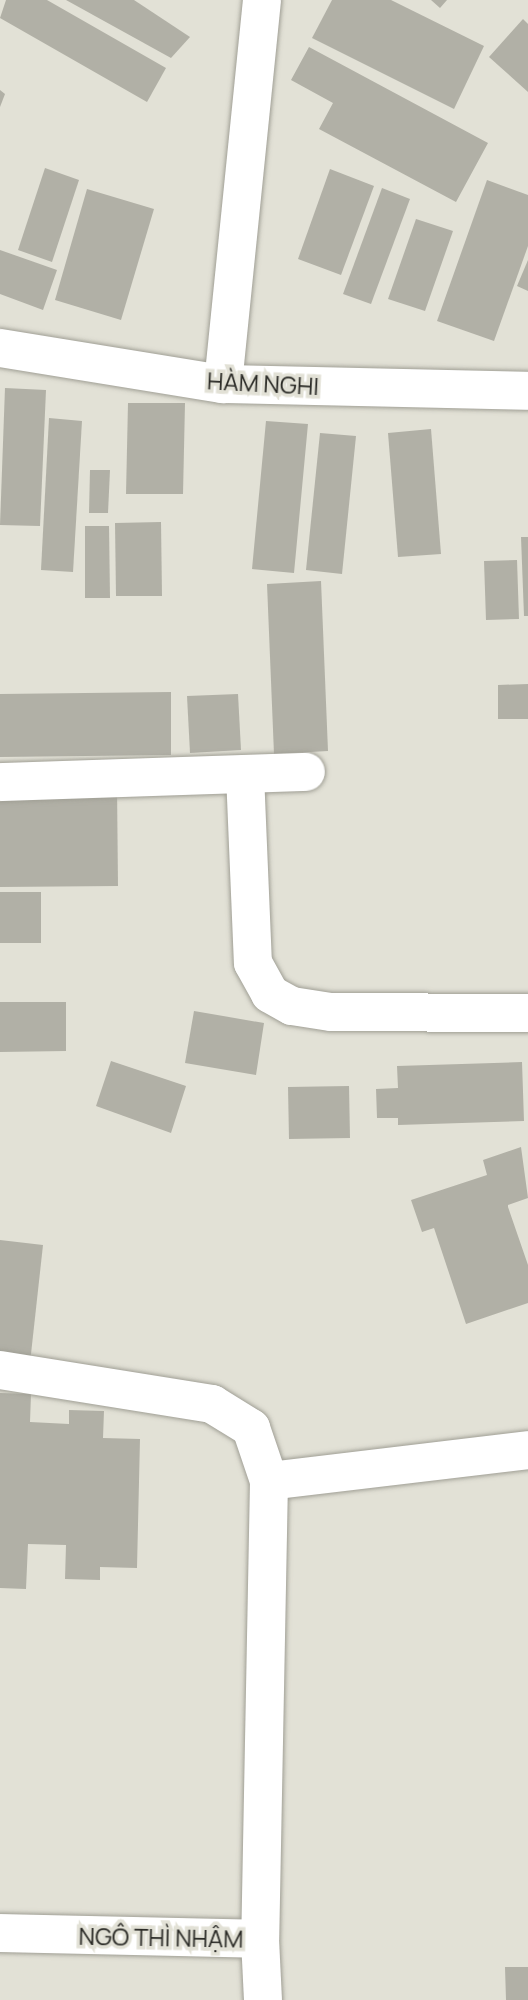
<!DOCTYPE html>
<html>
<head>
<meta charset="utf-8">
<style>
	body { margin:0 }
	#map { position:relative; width:528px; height:2000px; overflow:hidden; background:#e2e1d6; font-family:Manrope,sans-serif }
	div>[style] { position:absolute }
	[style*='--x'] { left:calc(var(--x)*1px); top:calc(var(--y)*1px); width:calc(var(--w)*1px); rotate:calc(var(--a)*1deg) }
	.building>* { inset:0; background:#b1b0a6 }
	.roads { filter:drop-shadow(0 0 2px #a09f95) drop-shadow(0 0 2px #a09f95) }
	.street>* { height:38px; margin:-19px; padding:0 19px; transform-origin:19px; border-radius:19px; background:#fff }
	span { translate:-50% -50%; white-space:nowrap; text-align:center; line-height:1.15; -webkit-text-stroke:7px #e2e1d6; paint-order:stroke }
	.street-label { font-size:24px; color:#292925 }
</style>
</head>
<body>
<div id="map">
	<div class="building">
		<div style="clip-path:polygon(6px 0,47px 0,166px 68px,147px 102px,0 18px)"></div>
		<div style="clip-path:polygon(66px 0,134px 0,190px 37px,171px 58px)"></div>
		<div style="clip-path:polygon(332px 0,391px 0,484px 46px,454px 109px,312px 38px)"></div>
		<div style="clip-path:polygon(431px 0,447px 0,440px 8px)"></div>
		<div style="clip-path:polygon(523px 19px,528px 24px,528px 92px,489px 57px)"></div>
		<div style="clip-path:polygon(309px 47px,488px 143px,456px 202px,319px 129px,333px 103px,291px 80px)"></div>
		<div style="clip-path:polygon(0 90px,5px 94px,0 107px)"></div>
		<div style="clip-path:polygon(45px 168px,79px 180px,52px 262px,18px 250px)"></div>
		<div style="clip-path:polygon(330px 169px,374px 186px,341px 275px,298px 259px)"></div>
		<div style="clip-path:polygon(487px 180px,528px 195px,528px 246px,494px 341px,437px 321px)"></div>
		<div style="clip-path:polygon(382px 188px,410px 199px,371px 304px,343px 294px)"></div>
		<div style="clip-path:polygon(87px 189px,154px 209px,121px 320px,55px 300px)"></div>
		<div style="clip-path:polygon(416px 219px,453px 231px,425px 311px,388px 299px)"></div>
		<div style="clip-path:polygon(0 250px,57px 270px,43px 310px,0 294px)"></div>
		<div style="clip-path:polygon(528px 260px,528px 291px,517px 286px)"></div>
		<div style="clip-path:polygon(5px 388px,46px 390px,40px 526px,0 525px)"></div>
		<div style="clip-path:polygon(128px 403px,185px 403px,183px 494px,126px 494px)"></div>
		<div style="clip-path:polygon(49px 418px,82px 421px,73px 572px,41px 570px)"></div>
		<div style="clip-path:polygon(266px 421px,308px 424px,294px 573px,252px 569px)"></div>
		<div style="clip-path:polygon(431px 429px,441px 554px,398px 557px,388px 433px)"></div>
		<div style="clip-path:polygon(320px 433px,356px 436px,342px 574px,306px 570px)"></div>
		<div style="clip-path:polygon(90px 470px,110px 470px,108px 513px,89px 513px)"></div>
		<div style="clip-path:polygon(161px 522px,162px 596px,116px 596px,115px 523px)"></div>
		<div style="clip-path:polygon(85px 526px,109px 526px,110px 598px,85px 598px)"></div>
		<div style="clip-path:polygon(521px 537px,528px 537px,528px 616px,524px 616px)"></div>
		<div style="clip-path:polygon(517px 560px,519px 619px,486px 620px,484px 561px)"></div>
		<div style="clip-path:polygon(321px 581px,328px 751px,274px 754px,267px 584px)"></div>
		<div style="clip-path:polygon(528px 684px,528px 719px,498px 719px,498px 685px)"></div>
		<div style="clip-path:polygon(171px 692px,171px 755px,0 757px,0 694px)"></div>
		<div style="clip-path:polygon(238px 694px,241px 750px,190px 753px,187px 696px)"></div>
		<div style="clip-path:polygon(117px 787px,118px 886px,0 887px,0 788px)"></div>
		<div style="clip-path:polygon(0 892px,41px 892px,41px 943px,0 943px)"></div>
		<div style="clip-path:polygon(0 1002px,66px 1002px,66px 1051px,0 1052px)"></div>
		<div style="clip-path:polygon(194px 1011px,264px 1023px,256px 1075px,185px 1063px)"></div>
		<div style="clip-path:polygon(111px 1061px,186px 1086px,171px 1133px,96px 1106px)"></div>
		<div style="clip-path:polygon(522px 1062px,524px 1121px,398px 1125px,398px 1118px,377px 1118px,376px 1089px,398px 1088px,397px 1066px)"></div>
		<div style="clip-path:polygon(349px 1086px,350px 1138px,289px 1139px,288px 1087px)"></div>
		<div style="clip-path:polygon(521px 1147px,528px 1198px,508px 1205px,508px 1207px,528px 1265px,528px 1303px,466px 1324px,434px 1228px,422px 1232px,411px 1200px,487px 1175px,483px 1160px)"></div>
		<div style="clip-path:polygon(0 1240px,43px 1245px,30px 1363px,0 1360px)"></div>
		<div style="clip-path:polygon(0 1393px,31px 1394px,30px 1422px,69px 1424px,69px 1410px,104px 1411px,103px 1438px,140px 1439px,137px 1568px,100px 1567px,100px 1580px,65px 1579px,66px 1545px,28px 1544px,26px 1589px,0 1588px)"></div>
		<div style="clip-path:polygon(505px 1967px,528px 1967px,528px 2000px,506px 2000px)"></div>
	</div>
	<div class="roads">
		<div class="street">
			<div style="--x:0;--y:348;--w:226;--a:9.2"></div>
			<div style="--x:223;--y:384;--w:305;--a:1.3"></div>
			<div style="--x:223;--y:384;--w:386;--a:-84.2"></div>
			<div style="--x:245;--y:774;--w:189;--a:87.6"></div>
			<div style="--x:253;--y:963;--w:35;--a:61"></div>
			<div style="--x:270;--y:994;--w:25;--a:29"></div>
			<div style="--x:292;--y:1006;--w:39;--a:9"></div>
			<div style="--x:331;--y:1012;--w:197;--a:0.3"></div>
			<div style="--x:0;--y:782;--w:306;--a:-1.9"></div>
			<div style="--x:0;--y:1370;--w:215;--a:9.1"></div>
			<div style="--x:212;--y:1404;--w:46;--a:31.6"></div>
			<div style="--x:251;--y:1428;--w:56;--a:71.2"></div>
			<div style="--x:269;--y:1481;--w:458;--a:91.1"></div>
			<div style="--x:269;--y:1481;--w:261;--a:-6.8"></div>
			<div style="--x:0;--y:1933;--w:260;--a:1.3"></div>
			<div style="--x:260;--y:1939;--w:61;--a:87.2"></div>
		</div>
	</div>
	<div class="street-label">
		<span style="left:263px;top:383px;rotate:3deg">HÀM NGHI</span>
		<span style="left:161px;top:1937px;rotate:1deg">NGÔ THÌ NHẬM</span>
	</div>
</div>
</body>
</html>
